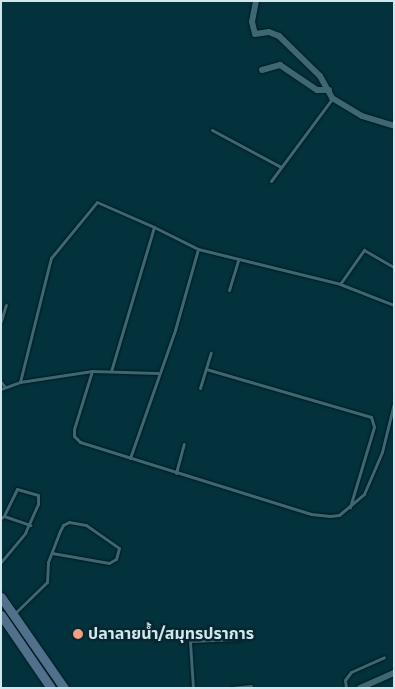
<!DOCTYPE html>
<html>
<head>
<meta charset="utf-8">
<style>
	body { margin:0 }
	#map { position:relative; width:395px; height:689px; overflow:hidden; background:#03323d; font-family:Montserrat,"Noto Sans Thai",sans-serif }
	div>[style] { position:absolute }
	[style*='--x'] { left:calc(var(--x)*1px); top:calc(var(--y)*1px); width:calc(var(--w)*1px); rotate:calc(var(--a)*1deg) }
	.roads { filter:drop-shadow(0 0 1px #03181e) drop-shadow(0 0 1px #03181e) }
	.service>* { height:3px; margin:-1.5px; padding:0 1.5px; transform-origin:1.5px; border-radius:1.5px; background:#3d6773 }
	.minor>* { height:6px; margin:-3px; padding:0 3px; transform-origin:3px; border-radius:3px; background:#3d6773 }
	.secondary>* { height:9px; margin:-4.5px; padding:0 4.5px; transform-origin:4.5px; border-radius:4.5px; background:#51708c }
	.dots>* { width:14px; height:14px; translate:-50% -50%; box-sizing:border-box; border:2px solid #062730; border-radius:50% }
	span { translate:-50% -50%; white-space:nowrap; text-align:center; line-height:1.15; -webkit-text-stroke:5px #062730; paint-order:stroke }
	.poi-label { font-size:16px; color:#d1e7ee; font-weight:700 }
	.left { translate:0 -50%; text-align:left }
	.frame { position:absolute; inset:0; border:2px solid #d1e7ee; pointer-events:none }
</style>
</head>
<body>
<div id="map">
	<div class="roads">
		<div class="service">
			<div style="--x:212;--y:130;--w:78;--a:28.2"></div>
			<div style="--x:271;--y:181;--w:102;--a:-53.4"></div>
			<div style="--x:154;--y:227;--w:49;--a:26.6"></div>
			<div style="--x:198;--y:249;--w:146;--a:13.8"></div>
			<div style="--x:340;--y:284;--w:58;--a:21.3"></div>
			<div style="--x:340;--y:284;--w:42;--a:-54.8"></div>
			<div style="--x:364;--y:250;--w:34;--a:30"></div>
			<div style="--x:229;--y:290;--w:31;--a:-73"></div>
			<div style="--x:1;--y:321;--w:17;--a:-73"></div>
			<div style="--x:206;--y:369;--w:172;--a:16.2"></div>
			<div style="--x:371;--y:417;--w:10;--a:73"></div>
			<div style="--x:374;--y:427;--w:84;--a:106.7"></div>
			<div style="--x:92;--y:371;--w:61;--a:107.2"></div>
			<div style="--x:74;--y:429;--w:7;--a:90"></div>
			<div style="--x:74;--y:436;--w:8;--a:45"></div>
			<div style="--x:80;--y:442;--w:242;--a:17.3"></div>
			<div style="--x:311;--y:514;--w:19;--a:6"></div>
			<div style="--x:330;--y:516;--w:9;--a:-6"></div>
			<div style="--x:339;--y:515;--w:33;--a:-40"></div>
			<div style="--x:364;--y:494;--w:46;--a:-66.8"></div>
			<div style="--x:382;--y:452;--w:50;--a:-76.2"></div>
			<div style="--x:1;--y:382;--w:6;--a:51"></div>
			<div style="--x:20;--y:382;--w:128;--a:-76"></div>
			<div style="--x:51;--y:258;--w:72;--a:-50.6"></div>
			<div style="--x:97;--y:202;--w:62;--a:23.7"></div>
			<div style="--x:154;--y:227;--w:150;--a:106.6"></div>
			<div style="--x:200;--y:388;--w:37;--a:-73"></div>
			<div style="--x:1;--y:389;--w:20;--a:-20"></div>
			<div style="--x:20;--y:382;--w:73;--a:-8.7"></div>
			<div style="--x:92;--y:371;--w:66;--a:1.7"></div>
			<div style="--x:130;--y:458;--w:136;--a:-70.6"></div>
			<div style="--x:175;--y:330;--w:84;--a:-74.1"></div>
			<div style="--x:176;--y:473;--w:30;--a:-75"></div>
			<div style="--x:1;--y:518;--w:4;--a:-34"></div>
			<div style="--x:4;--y:516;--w:28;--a:19"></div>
			<div style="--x:1;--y:562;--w:38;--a:-50"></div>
			<div style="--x:25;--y:533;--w:32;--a:-66"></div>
			<div style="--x:38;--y:504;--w:9;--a:-90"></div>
			<div style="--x:38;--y:495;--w:22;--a:-164"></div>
			<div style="--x:17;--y:489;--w:30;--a:116"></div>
			<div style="--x:14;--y:614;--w:46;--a:-44.1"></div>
			<div style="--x:47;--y:582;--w:20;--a:-87"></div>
			<div style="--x:48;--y:562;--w:33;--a:-69"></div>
			<div style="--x:60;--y:531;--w:7;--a:-63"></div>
			<div style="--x:63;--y:525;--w:7;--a:-27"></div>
			<div style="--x:69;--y:522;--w:17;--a:10"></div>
			<div style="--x:86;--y:525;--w:40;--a:34.9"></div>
			<div style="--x:119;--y:548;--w:11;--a:105"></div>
			<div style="--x:116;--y:559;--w:8;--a:150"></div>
			<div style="--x:109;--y:563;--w:58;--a:-170"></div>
			<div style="--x:193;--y:688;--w:47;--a:-93.7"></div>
			<div style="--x:190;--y:641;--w:51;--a:-2.2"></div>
			<div style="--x:231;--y:688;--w:20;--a:-6"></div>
			<div style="--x:346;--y:688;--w:8;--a:-97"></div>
			<div style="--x:345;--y:680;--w:10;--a:-53"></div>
			<div style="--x:351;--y:672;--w:36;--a:-24"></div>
		</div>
		<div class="minor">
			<div style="--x:256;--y:1;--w:21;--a:101"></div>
			<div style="--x:252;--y:22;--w:12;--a:76"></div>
			<div style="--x:255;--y:34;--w:14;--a:-8"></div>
			<div style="--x:269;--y:32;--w:11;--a:22"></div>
			<div style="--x:279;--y:36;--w:57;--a:44.3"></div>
			<div style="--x:320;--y:76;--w:25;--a:61"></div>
			<div style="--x:332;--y:98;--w:35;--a:31"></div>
			<div style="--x:362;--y:116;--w:34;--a:17"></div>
			<div style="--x:262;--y:70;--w:19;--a:-16"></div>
			<div style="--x:280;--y:65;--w:45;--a:34"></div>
			<div style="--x:317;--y:90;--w:12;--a:0"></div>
			<div style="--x:360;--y:688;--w:37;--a:-24"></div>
		</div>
		<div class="secondary">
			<div style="--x:1;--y:597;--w:111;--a:55.3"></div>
			<div style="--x:1;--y:615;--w:88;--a:55.6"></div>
		</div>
	</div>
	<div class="dots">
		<div style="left:78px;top:634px;background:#f39f83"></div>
	</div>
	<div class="poi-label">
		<span class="left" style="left:88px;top:634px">ปลาลายน้ำ/สมุทรปราการ</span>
	</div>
	<div class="frame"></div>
</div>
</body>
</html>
